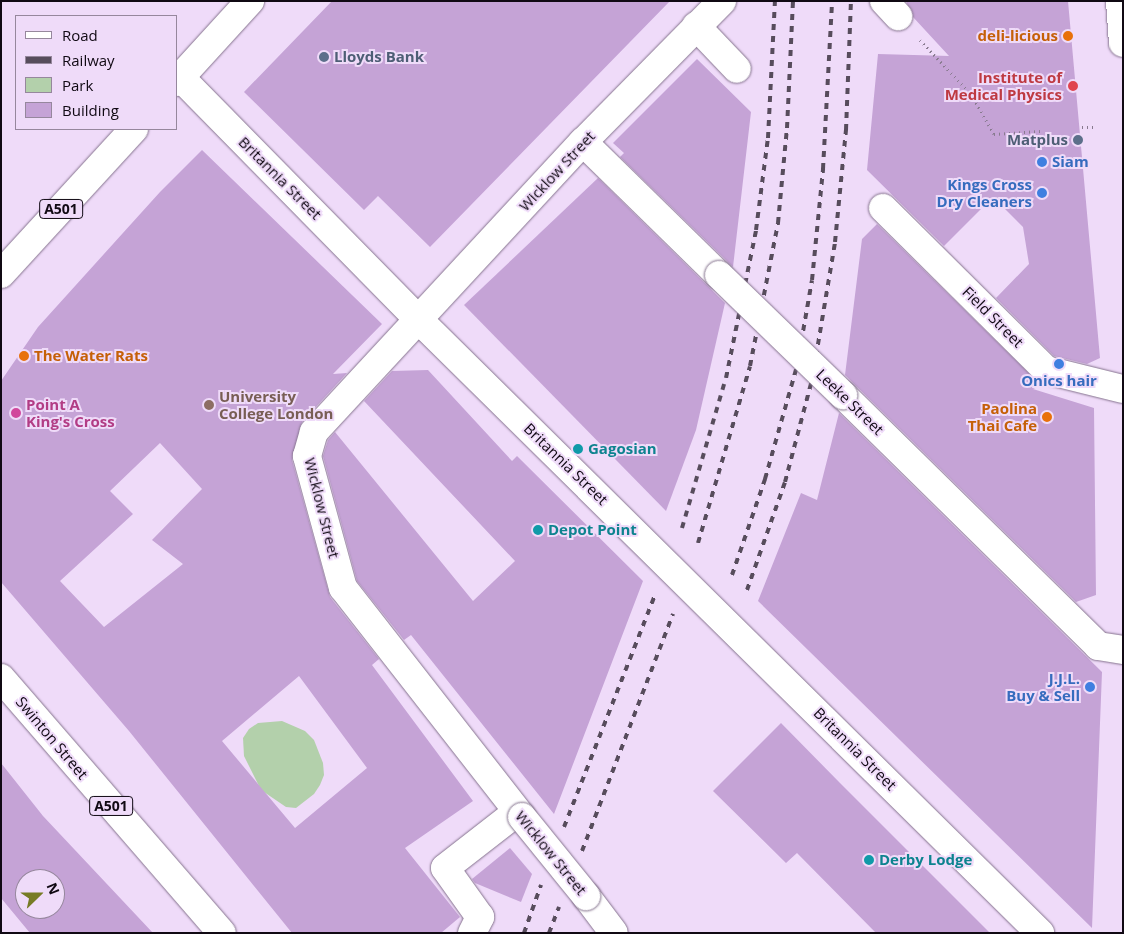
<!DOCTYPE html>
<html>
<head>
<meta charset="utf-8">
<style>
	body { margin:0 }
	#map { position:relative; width:1124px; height:934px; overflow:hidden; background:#efdbf9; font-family:"Open Sans",sans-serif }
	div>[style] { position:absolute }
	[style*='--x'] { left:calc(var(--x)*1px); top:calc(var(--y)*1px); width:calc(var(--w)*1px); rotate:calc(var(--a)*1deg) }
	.green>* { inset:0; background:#b3d0ab }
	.building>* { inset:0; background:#c5a3d6 }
	.path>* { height:3px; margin-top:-1.5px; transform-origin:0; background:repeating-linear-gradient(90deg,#897b90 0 1px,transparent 0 5px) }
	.roads { filter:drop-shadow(0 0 1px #85738e) drop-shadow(0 0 1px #85738e) }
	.minor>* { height:28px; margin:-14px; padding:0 14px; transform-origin:14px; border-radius:14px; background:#fff }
	.highway>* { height:28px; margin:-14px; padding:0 14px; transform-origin:14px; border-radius:14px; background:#fff }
	.rail>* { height:4px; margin-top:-2px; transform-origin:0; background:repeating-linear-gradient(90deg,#574c5c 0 6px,transparent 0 12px) }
	.bridges { filter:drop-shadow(0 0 1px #85738e) drop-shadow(0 0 1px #85738e) }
	.minor-bridge>* { height:28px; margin:-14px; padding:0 14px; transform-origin:14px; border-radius:14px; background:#fff }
	.dots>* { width:14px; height:14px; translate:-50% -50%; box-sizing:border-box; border:2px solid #efdbf9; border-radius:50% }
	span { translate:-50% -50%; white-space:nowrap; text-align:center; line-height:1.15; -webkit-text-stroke:4px #efdbf9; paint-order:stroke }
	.shield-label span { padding:1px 4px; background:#efdbf9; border:1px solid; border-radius:4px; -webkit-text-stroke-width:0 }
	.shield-label { font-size:14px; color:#100913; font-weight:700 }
	.food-label { font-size:15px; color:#c56008; font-weight:700 }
	.right { translate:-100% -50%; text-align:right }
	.left { translate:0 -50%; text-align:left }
	.service-label { font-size:15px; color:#4e5e75; font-weight:700 }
	.health-label { font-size:15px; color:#be3a42; font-weight:700 }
	.shop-label { font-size:15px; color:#366cbe; font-weight:700 }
	.street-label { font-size:15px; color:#100913 }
	.education-label { font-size:15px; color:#785e54; font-weight:700 }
	.hotel-label { font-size:15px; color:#b23c85; font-weight:700 }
	.culture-label { font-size:15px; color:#0d838f; font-weight:700 }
	.frame { position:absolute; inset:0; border:2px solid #100913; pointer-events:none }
	.legend { position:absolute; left:15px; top:15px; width:162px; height:115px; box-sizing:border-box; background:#efdbf9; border:1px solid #96879d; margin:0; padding:6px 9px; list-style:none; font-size:15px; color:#100913 }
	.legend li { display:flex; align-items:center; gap:10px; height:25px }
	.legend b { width:25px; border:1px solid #96879d }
	.north { position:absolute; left:15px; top:869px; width:50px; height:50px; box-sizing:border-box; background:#efdbf9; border:1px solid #96879d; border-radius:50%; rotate:68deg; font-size:14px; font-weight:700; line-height:20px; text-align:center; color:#100913 }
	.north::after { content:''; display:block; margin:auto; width:18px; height:22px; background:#777b25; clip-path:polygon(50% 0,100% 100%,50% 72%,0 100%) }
</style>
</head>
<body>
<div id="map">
	<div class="green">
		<div style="clip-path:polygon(282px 721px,305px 731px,314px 740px,323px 763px,324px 775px,320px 785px,314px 794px,296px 808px,286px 807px,261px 790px,244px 756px,243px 738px,249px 729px,258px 723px)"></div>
	</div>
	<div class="building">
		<div style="clip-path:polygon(332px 1px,670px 1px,430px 247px,378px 196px,364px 210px,244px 92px)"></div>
		<div style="clip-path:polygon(906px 1px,1068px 1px,1100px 358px,1087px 364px,1054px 356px,996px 298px,1029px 264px,1023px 227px,993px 197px,944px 246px,867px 170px,878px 54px,949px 56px,913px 17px)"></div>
		<div style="clip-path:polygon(697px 59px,751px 112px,733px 267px,620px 157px,624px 153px,613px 143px)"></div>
		<div style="clip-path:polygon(evenodd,202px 150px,382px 324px,333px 374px,347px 373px,302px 422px,292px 460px,330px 597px,379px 659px,372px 665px,473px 801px,405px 848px,460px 917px,441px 933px,292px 933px,129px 731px,1px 582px,1px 381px,38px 327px,160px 192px,202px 150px,160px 443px,202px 489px,152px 540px,183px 564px,104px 627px,60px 581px,133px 514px,110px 491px,160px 443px,202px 150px,299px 676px,367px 768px,295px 828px,222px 741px,299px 676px)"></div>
		<div style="clip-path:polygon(598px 178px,725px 303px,696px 430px,666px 511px,464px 305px)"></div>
		<div style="clip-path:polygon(877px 224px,1041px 385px,1033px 389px,1094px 408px,1096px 595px,1076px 602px,845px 375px,862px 239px)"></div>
		<div style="clip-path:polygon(428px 370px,512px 461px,517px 456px,643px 581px,554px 814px,411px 635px,404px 640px,357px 581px,323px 456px,328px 440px,335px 432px,473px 601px,515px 561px,364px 401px,392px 371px)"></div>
		<div style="clip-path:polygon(839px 413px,1102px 672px,1092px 928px,758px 601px,801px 493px,817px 500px)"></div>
		<div style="clip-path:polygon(781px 723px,840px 783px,990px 933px,876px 933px,797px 853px,786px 863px,713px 791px)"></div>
		<div style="clip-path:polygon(evenodd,1px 763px,43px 816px,153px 933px,30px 933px,1px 898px,1px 763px,25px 879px,55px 879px,55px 909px,25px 909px,25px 879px)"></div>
		<div style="clip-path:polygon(510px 848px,532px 874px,521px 902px,475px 883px,472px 879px)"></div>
	</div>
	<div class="path">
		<div style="--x:920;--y:40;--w:74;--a:46.6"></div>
		<div style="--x:971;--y:94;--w:46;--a:60.1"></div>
		<div style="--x:994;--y:134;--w:46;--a:-3.7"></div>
		<div style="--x:1082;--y:127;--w:11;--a:0"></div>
	</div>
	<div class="roads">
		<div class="minor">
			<div style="--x:884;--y:1;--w:21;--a:47"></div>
			<div style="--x:696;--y:26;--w:59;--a:46.4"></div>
			<div style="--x:181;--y:78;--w:339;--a:45.5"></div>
			<div style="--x:419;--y:320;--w:873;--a:44.63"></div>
			<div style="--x:583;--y:142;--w:190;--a:44.4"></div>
			<div style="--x:883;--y:208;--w:230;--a:44.8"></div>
			<div style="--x:1046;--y:370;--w:79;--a:13.9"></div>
			<div style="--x:843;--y:395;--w:358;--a:44.5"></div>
			<div style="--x:1098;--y:646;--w:25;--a:9"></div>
			<div style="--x:522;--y:817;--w:291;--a:-128"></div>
			<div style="--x:343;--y:588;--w:137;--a:-105.3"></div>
			<div style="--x:307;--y:456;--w:25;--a:-74"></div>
			<div style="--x:314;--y:432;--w:396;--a:-47.2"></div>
			<div style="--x:583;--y:142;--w:198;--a:-45.4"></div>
			<div style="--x:586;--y:896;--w:46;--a:52.9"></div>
			<div style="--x:472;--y:933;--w:18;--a:-63"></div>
			<div style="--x:480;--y:917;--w:60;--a:-125.5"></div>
			<div style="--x:445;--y:868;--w:91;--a:-37.9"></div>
		</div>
		<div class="highway">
			<div style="--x:1120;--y:1;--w:42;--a:85.9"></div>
			<div style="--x:176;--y:82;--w:110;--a:-47.6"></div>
			<div style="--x:1;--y:274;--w:197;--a:-47.5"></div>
			<div style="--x:1;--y:678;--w:337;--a:49.1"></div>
		</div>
	</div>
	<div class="rail">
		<div style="--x:682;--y:528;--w:156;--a:-73.7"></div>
		<div style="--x:726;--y:378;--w:151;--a:-78.5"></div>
		<div style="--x:756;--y:230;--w:93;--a:-82.6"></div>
		<div style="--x:768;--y:138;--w:137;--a:-87.1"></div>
		<div style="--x:698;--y:543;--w:184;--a:-73.6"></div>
		<div style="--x:750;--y:366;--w:146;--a:-78.9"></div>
		<div style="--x:778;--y:223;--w:95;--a:-84.6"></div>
		<div style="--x:787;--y:128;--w:127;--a:-87.3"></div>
		<div style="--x:732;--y:575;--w:102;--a:-71"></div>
		<div style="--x:765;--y:479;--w:117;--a:-74.2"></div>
		<div style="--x:797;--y:366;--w:87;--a:-80.1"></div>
		<div style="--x:812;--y:280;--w:112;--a:-84.3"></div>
		<div style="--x:823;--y:169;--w:168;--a:-86.9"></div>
		<div style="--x:747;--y:590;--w:114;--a:-70.6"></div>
		<div style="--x:785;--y:482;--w:106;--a:-75.2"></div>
		<div style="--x:812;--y:380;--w:140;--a:-80.5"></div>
		<div style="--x:835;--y:242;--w:113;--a:-84.4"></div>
		<div style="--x:846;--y:130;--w:129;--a:-87.8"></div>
		<div style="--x:564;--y:827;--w:249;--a:-68.6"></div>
		<div style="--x:582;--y:851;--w:254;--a:-69"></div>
		<div style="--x:524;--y:933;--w:51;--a:-70.5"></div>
		<div style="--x:549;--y:933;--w:28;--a:-69"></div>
	</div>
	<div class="bridges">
		<div class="minor-bridge">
			<div style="--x:719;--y:275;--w:173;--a:44.1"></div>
			<div style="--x:522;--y:817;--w:102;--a:51"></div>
		</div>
	</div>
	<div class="dots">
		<div style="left:1068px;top:36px;background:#e8710a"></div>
		<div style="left:324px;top:57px;background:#5c6f8a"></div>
		<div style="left:1073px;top:86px;background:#e0444e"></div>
		<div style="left:1078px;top:140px;background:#5c6f8a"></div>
		<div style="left:1042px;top:162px;background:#3f7fe0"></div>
		<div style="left:1042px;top:193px;background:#3f7fe0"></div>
		<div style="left:24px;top:356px;background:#e8710a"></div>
		<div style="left:1059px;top:364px;background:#3f7fe0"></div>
		<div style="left:209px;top:405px;background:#8d6e63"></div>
		<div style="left:16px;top:413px;background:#d1479c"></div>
		<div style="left:1047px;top:417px;background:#e8710a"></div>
		<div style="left:578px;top:449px;background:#0f9aa8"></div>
		<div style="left:538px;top:530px;background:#0f9aa8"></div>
		<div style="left:1090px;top:687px;background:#3f7fe0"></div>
		<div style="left:869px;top:860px;background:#0f9aa8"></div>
	</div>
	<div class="shield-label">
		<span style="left:61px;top:209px">A501</span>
		<span style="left:111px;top:806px">A501</span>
	</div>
	<div class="food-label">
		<span class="right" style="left:1058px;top:36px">deli-licious</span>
		<span class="left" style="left:34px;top:356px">The Water Rats</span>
		<span class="right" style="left:1037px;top:417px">Paolina<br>Thai Cafe</span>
	</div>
	<div class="service-label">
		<span class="left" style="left:334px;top:57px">Lloyds Bank</span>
		<span class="right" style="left:1068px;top:140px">Matplus</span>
	</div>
	<div class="health-label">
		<span class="right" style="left:1062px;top:86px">Institute of<br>Medical Physics</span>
	</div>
	<div class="shop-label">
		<span class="left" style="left:1052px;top:162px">Siam</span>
		<span class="right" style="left:1032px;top:193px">Kings Cross<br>Dry Cleaners</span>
		<span style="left:1059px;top:381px">Onics hair</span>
		<span class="right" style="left:1080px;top:687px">J.J.L.<br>Buy &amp; Sell</span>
	</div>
	<div class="street-label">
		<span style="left:557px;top:171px;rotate:-47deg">Wicklow Street</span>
		<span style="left:280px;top:178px;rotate:45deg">Britannia Street</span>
		<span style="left:993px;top:317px;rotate:45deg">Field Street</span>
		<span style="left:850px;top:402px;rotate:44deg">Leeke Street</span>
		<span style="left:566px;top:464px;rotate:44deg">Britannia Street</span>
		<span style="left:322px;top:508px;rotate:76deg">Wicklow Street</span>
		<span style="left:52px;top:738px;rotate:50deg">Swinton Street</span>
		<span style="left:855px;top:749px;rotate:45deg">Britannia Street</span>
		<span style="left:551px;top:853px;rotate:51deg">Wicklow Street</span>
	</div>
	<div class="education-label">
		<span class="left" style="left:219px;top:405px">University<br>College London</span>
	</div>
	<div class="hotel-label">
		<span class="left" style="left:26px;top:413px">Point A<br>King's Cross</span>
	</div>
	<div class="culture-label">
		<span class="left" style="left:588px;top:449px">Gagosian</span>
		<span class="left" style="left:548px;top:530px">Depot Point</span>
		<span class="left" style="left:879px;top:860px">Derby Lodge</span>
	</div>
	<div class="frame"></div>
	<ul class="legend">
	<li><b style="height:6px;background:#fff"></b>Road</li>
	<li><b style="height:6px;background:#574c5c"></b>Railway</li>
	<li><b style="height:14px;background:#b3d0ab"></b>Park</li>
	<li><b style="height:14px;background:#c5a3d6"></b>Building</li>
	</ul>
	<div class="north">N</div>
</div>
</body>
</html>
